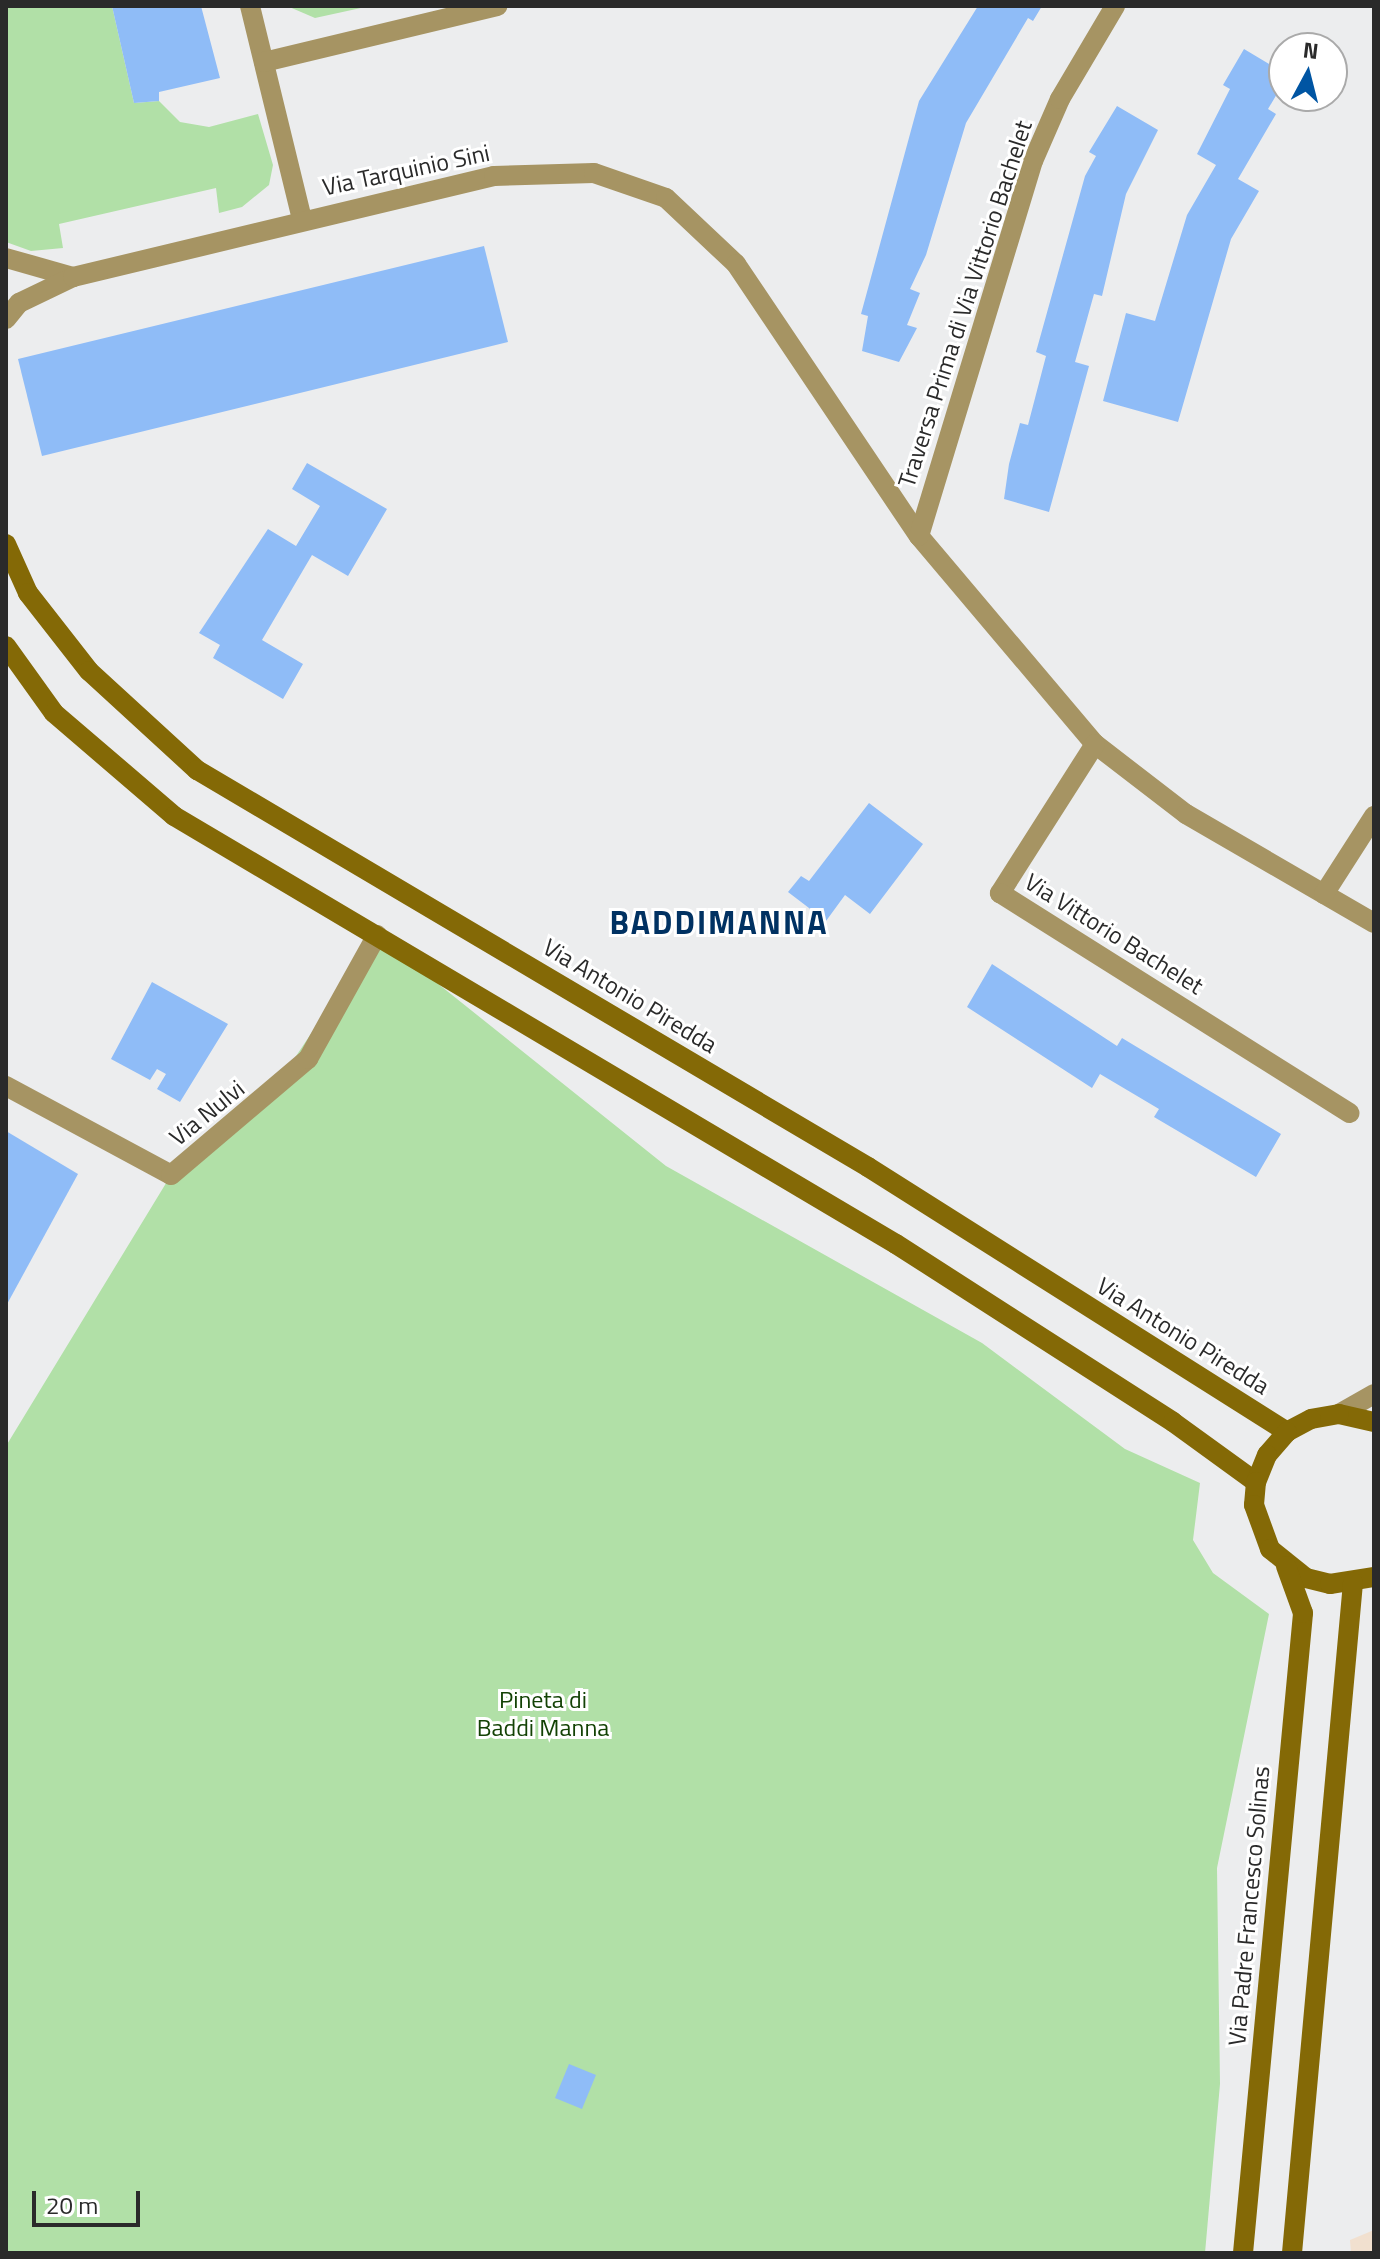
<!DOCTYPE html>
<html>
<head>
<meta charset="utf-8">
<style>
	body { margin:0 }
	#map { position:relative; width:1380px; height:2259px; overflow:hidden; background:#ecedee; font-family:"Titillium Web",sans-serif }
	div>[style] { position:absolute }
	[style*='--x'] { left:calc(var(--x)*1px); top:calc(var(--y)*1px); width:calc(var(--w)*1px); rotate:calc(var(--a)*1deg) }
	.education>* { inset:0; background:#f1e0cf }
	.green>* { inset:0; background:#b1e0a7 }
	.building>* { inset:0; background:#8fbcf7 }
	.street>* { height:20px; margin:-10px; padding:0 10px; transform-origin:10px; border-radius:10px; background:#a69463 }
	.secondary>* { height:20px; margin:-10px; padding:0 10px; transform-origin:10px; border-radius:10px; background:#846906 }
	span { translate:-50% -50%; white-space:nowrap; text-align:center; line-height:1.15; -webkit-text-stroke:6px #fff; paint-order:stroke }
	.street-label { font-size:24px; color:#2a2a2a }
	.park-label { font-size:24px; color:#134205 }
	.district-label { font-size:32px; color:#003162; font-weight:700; letter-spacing:2px }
	.frame { position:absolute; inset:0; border:8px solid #2a2a2a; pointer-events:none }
	.north { position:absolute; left:1268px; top:32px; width:80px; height:80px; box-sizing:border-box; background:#fff; border:2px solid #aaa; border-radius:50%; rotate:7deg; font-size:22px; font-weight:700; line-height:32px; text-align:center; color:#2a2a2a }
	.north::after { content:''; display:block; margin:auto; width:28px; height:36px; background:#0055a3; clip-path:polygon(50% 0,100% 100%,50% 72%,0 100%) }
	.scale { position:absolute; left:32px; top:2191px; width:108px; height:36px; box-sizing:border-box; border:4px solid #2a2a2a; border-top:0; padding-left:10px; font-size:24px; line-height:28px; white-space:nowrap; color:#2a2a2a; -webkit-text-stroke:6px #fff; paint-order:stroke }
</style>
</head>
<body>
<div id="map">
	<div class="education">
		<div style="clip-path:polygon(1374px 2230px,1374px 2253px,1351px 2253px,1350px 2240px)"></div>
	</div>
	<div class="green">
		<div style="clip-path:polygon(6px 6px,112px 6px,134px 103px,159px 101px,180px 122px,209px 127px,258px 114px,273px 165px,269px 185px,242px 207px,219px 213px,216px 188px,59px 224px,63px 248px,31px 251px,6px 242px)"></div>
		<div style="clip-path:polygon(287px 6px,370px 6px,315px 18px)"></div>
		<div style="clip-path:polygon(377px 935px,666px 1166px,982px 1343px,1125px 1449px,1200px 1483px,1193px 1540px,1213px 1573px,1269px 1614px,1217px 1868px,1220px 2084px,1205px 2253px,6px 2253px,6px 1446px,171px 1175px,270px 1095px)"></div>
	</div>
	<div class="building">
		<div style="clip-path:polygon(112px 6px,201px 6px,220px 78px,159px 92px,159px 101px,134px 103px)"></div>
		<div style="clip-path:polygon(978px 6px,1042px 6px,1033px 21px,1028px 18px,966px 123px,926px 255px,910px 289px,920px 293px,907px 325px,917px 328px,899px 362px,862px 351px,868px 316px,861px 314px,919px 101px)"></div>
		<div style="clip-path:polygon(1244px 49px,1284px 73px,1284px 82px,1268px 109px,1276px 114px,1238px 179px,1259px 191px,1231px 239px,1178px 422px,1103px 401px,1126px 313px,1155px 321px,1187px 215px,1216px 165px,1197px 154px,1230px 89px,1223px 85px)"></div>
		<div style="clip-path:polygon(1117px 106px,1158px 130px,1126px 194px,1102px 296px,1094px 294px,1075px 362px,1089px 366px,1049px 512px,1004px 499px,1009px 464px,1020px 423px,1028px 425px,1046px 356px,1036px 352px,1085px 176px,1096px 156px,1089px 152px)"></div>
		<div style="clip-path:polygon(484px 246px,508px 342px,42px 456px,18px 359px)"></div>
		<div style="clip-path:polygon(307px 463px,387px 509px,348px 576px,312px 555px,262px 640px,303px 664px,283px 699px,213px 658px,220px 645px,199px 633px,268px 529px,296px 546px,320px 506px,292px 489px)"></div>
		<div style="clip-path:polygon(869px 803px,923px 844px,870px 914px,845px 895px,826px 921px,788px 892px,801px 876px,809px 881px)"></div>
		<div style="clip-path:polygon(992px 964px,1117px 1046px,1122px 1038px,1281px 1134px,1256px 1177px,1154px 1117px,1159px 1109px,1100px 1074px,1092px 1088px,967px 1007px)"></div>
		<div style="clip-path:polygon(152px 982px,228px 1024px,180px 1102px,157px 1089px,166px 1074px,157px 1069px,150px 1080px,111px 1059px)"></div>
		<div style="clip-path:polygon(6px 1131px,78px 1174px,6px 1306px)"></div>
		<div style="clip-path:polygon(569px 2064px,596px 2075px,582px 2109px,555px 2098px)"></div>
	</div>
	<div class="street">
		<div style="--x:250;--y:6;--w:220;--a:76.3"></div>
		<div style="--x:264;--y:62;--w:240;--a:-13.5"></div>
		<div style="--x:6;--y:258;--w:70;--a:15.8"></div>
		<div style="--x:6;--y:319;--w:21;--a:-51"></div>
		<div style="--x:19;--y:303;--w:60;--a:-25.7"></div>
		<div style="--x:73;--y:277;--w:433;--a:-13.5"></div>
		<div style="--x:494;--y:176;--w:100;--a:-1.7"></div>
		<div style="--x:594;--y:173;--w:76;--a:19.1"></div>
		<div style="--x:666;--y:198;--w:96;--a:43.3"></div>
		<div style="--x:736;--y:264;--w:328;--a:56.1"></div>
		<div style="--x:919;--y:536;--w:272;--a:49.8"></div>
		<div style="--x:1095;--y:744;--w:115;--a:37.6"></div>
		<div style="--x:1186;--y:814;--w:217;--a:30.1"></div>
		<div style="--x:919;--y:536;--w:392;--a:-73.1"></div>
		<div style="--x:1033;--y:161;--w:68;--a:-66.5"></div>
		<div style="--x:1060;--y:99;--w:108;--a:-59.4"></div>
		<div style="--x:1095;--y:744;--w:177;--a:122.5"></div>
		<div style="--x:1000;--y:893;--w:413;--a:32.2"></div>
		<div style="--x:1324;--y:894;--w:93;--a:-57.3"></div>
		<div style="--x:6;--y:1086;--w:187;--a:28.3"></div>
		<div style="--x:171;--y:1175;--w:180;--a:-40.3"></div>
		<div style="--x:308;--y:1059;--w:142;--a:-60.9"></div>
		<div style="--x:1339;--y:1414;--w:40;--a:-29.7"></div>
	</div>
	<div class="secondary">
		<div style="--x:6;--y:544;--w:54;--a:65.8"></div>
		<div style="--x:28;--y:593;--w:99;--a:52"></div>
		<div style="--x:89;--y:671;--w:147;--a:42.5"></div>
		<div style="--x:197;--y:770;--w:780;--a:30.61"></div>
		<div style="--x:868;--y:1167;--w:496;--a:32.3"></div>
		<div style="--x:6;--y:646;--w:82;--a:54.4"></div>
		<div style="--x:54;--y:713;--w:158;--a:40.6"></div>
		<div style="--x:174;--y:816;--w:839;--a:30.66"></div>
		<div style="--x:896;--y:1244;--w:329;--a:32.7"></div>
		<div style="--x:1173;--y:1422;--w:102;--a:35.9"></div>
		<div style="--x:1374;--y:1422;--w:36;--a:-167"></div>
		<div style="--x:1339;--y:1414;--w:28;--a:170"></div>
		<div style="--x:1311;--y:1419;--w:27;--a:152"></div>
		<div style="--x:1287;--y:1432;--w:30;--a:131"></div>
		<div style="--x:1267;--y:1455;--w:29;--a:112"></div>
		<div style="--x:1256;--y:1482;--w:23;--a:95"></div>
		<div style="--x:1254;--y:1505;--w:47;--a:70"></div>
		<div style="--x:1270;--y:1549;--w:46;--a:38.9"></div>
		<div style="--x:1306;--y:1578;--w:25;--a:14"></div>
		<div style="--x:1330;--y:1584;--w:45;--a:-9"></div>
		<div style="--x:1243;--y:2253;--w:643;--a:-84.64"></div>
		<div style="--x:1303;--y:1613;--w:50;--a:-109.9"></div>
		<div style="--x:1292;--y:2253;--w:673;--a:-84.8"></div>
	</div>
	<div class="street-label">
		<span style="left:406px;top:170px;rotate:-12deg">Via Tarquinio Sini</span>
		<span style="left:965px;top:304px;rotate:-72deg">Traversa Prima di Via Vittorio Bachelet</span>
		<span style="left:1114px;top:934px;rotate:32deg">Via Vittorio Bachelet</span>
		<span style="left:630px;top:996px;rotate:31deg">Via Antonio Piredda</span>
		<span style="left:207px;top:1113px;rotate:-39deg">Via Nulvi</span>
		<span style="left:1183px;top:1336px;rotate:32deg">Via Antonio Piredda</span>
		<span style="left:1249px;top:1906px;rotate:-85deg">Via Padre Francesco Solinas</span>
	</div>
	<div class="park-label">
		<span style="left:543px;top:1714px">Pineta di<br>Baddi Manna</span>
	</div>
	<div class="district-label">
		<span style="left:719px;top:922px">BADDIMANNA</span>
	</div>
	<div class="frame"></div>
	<div class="north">N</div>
	<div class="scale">20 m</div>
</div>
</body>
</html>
